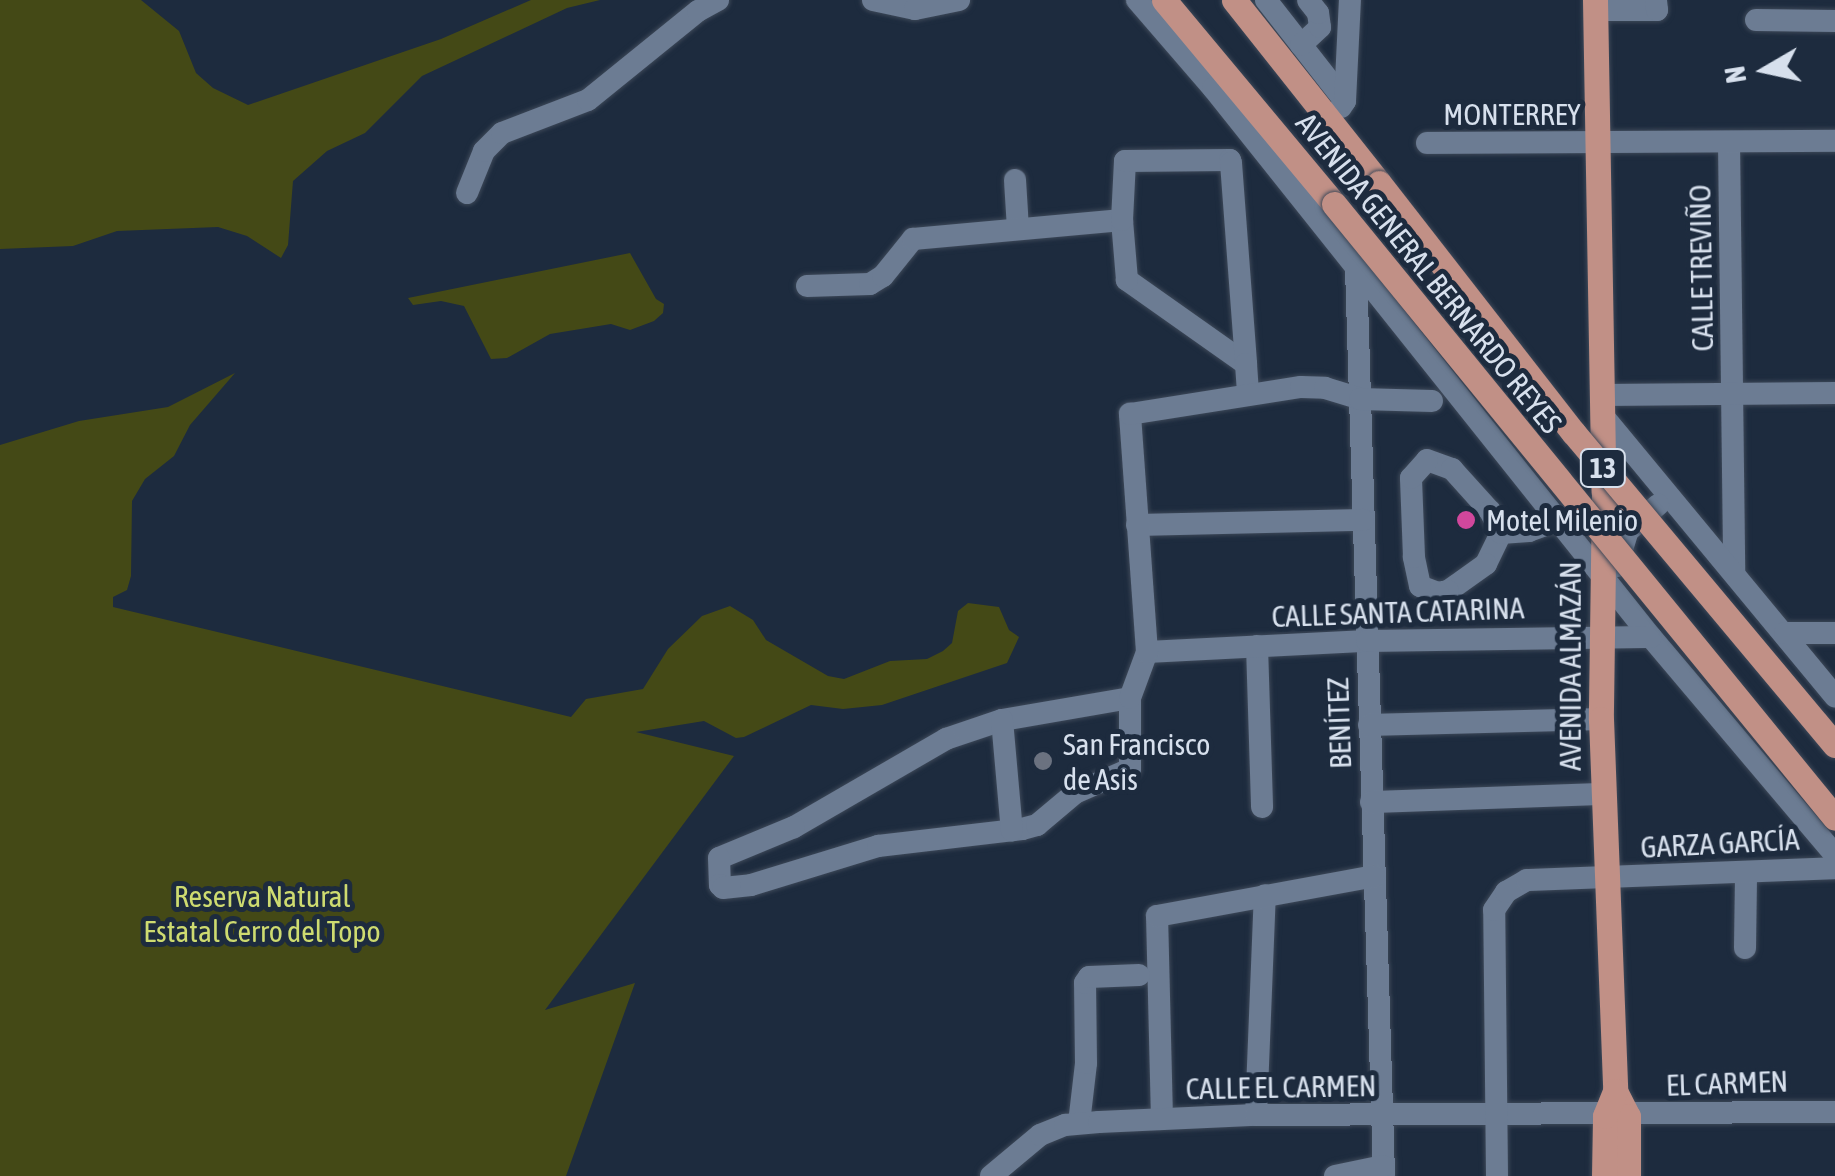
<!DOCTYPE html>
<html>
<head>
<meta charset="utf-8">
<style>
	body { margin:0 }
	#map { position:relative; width:1835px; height:1176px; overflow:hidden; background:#1d2b3e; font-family:"Asap Condensed",sans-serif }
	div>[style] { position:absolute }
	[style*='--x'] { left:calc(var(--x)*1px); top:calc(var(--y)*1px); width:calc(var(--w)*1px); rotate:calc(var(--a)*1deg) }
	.green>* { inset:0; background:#444916 }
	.roads { filter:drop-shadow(0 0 2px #3d4858) drop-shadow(0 0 2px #3d4858) }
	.minor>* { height:22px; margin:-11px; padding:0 11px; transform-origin:11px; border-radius:11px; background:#6c7c93 }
	.major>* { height:25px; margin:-12.5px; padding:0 12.5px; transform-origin:12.5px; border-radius:12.5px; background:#c19086 }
	.bridges { filter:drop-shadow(0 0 2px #3d4858) drop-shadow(0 0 2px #3d4858) }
	.major-bridge>* { height:25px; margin:-12.5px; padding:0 12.5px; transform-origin:12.5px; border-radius:12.5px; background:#c19086 }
	.dots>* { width:28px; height:28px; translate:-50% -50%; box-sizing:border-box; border:5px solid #1d2b3e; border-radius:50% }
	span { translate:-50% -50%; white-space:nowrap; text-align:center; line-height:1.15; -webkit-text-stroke:10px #1d2b3e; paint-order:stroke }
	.shield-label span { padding:2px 8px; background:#1d2b3e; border:2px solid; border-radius:8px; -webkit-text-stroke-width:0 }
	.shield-label { font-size:28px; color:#d7e0ed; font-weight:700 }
	.street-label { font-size:30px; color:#d7e0ed }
	.poi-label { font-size:30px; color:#d7e0ed }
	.left { translate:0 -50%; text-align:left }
	.park-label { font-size:30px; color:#cedb70 }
	.north { position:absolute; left:1715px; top:20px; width:100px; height:100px; -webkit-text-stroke:8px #1d2b3e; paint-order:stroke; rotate:261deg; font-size:28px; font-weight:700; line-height:40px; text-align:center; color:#d7e0ed }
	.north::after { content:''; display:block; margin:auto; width:35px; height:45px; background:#d7e0ed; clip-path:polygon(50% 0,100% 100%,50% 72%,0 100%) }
</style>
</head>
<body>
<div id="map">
	<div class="green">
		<div style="clip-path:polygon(0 0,141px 0,179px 31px,196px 73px,213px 88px,248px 105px,441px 39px,531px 0,600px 0,567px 8px,422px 76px,365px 133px,327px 151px,293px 181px,288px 245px,281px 258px,247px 236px,218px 227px,117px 231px,73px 246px,0 249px)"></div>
		<div style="clip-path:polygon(630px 253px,656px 299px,664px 304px,663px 313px,654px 321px,630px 330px,611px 324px,550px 334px,507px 358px,491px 359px,464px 306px,441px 301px,413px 305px,408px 298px)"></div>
		<div style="clip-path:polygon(235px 373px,190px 425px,174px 456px,145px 479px,132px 501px,131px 576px,127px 590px,113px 597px,113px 607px,571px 717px,586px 699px,643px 689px,668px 649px,702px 616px,730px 606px,753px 620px,766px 640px,828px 676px,844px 679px,890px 661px,927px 659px,943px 651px,952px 643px,958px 611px,968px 603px,999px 607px,1009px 630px,1019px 637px,1007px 663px,882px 705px,843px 709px,811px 705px,744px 737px,736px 738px,704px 721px,636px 732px,734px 756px,545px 1010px,635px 983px,566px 1176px,0 1176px,0 445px,79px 421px,168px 407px)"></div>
	</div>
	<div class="roads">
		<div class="minor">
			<div style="--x:873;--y:0;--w:43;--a:12.1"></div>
			<div style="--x:915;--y:9;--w:45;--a:-11.6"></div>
			<div style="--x:1137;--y:0;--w:116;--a:49.2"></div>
			<div style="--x:1213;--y:88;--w:702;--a:51.42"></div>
			<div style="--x:1651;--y:637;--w:285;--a:49.8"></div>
			<div style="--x:1266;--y:0;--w:128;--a:52"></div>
			<div style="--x:1595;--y:10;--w:62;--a:0"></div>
			<div style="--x:1657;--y:10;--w:10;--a:-96"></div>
			<div style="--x:1756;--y:20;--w:79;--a:0.7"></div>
			<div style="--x:1301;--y:45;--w:26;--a:-43"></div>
			<div style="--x:1320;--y:27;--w:14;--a:-98"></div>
			<div style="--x:1318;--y:13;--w:16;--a:-128"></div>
			<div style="--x:1341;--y:107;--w:7;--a:-56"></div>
			<div style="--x:1345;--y:101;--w:101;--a:-87.2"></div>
			<div style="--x:1729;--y:142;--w:429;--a:89.3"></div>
			<div style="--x:1427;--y:143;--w:408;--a:-0.3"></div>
			<div style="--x:1015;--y:180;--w:49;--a:86.5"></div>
			<div style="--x:467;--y:193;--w:45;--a:-68"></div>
			<div style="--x:484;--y:151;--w:25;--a:-45"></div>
			<div style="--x:502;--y:133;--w:92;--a:-21"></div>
			<div style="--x:588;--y:100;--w:141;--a:-39"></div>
			<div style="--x:698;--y:11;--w:23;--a:-29"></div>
			<div style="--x:1356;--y:268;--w:908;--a:88.23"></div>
			<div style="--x:807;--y:286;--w:63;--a:-1.8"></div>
			<div style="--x:870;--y:284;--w:15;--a:-32"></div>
			<div style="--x:883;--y:276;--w:48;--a:-51"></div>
			<div style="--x:913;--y:239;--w:210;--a:-5.2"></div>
			<div style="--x:1246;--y:364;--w:146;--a:-144.8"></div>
			<div style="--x:1127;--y:280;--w:60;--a:-94.8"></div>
			<div style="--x:1122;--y:220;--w:59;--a:-87.1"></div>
			<div style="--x:1125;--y:161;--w:105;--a:-0.5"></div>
			<div style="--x:1230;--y:160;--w:3;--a:72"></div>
			<div style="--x:1231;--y:163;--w:202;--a:85.7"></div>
			<div style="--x:1246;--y:364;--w:29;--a:86"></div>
			<div style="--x:1602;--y:395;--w:233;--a:-0.5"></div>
			<div style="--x:1603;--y:416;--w:364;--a:50.4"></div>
			<div style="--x:1427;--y:460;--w:27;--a:20"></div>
			<div style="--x:1452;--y:469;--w:57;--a:47.9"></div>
			<div style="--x:1490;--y:511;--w:25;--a:63"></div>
			<div style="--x:1501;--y:533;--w:34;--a:116"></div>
			<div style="--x:1486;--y:564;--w:47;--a:144.6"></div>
			<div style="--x:1448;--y:591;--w:10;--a:169"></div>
			<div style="--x:1438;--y:593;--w:19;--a:-159"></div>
			<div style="--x:1420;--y:586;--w:30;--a:-102"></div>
			<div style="--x:1414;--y:557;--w:79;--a:-92.2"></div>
			<div style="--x:1411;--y:478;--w:24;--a:-48"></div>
			<div style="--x:1137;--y:525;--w:226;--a:-1.3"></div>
			<div style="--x:1501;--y:533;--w:28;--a:-4"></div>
			<div style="--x:1529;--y:531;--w:44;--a:-20.1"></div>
			<div style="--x:1617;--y:566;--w:37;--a:-73"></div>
			<div style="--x:1628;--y:531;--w:40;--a:-41"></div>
			<div style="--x:1785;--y:633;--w:50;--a:0"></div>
			<div style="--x:1257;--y:646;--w:161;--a:88.2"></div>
			<div style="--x:1147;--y:652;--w:220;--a:-2.9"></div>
			<div style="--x:1367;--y:641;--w:284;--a:-0.8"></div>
			<div style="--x:1130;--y:698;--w:130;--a:170.2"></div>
			<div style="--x:1002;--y:720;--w:59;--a:161.3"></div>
			<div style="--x:946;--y:739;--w:176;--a:149.9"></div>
			<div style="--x:794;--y:827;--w:81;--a:157.5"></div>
			<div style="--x:719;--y:858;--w:27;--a:88"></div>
			<div style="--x:720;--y:885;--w:4;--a:45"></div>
			<div style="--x:723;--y:888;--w:28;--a:-6"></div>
			<div style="--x:751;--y:885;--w:133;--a:-17.1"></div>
			<div style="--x:878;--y:846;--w:145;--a:-6.7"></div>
			<div style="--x:1022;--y:829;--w:16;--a:-15"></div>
			<div style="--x:1037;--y:825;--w:50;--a:-40.1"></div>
			<div style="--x:1075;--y:793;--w:60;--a:-23.6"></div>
			<div style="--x:1130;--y:769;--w:71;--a:-90"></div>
			<div style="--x:1130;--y:698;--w:49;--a:-69.7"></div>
			<div style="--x:1147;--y:652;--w:239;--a:-94.1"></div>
			<div style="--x:1130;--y:414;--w:173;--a:-9"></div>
			<div style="--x:1301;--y:387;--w:24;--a:2"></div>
			<div style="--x:1325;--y:388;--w:37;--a:17"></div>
			<div style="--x:1360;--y:399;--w:72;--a:1.6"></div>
			<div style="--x:1002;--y:720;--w:111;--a:84.9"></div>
			<div style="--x:1369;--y:725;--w:232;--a:-1.5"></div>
			<div style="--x:1371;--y:802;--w:232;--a:-2"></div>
			<div style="--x:1745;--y:948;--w:75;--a:-89.2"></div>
			<div style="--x:1256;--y:1115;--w:220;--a:-87.7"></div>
			<div style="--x:1162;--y:1119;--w:203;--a:-91.4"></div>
			<div style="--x:1157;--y:916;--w:221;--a:-10.4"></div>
			<div style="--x:1079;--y:1123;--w:60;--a:-83.3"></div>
			<div style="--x:1086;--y:1063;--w:80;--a:-90.7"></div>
			<div style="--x:1085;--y:983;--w:7;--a:-56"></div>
			<div style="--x:1089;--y:977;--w:50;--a:-2.3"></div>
			<div style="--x:991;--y:1176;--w:64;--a:-39.9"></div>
			<div style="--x:1040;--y:1135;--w:27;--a:-22"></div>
			<div style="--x:1065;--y:1125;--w:34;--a:-5"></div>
			<div style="--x:1099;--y:1122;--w:157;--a:-2.6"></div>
			<div style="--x:1256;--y:1115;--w:579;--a:-0.3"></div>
			<div style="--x:1335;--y:1176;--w:49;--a:-11.8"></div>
			<div style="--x:1497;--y:1176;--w:266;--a:-90.6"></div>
			<div style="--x:1494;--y:910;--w:22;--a:-56"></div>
			<div style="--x:1506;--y:892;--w:24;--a:-30"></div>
			<div style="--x:1527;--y:880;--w:308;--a:-2.2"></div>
		</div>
		<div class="major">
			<div style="--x:1164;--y:0;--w:266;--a:50.2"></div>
			<div style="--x:1234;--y:0;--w:233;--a:51.6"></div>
			<div style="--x:1595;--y:0;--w:492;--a:89"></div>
			<div style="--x:1604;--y:492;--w:227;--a:90.8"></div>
			<div style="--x:1601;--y:719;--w:372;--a:87.8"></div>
			<div style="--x:1615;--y:1091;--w:28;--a:63"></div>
			<div style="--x:1628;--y:1116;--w:60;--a:90"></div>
			<div style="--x:1604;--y:1176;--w:60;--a:-89"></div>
			<div style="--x:1605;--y:1116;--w:27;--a:-68"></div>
		</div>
	</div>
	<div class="bridges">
		<div class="major-bridge">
			<div style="--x:1379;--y:183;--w:316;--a:52.1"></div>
			<div style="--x:1573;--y:432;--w:408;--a:50.1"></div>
			<div style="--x:1334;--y:204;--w:792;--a:50.79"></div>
		</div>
	</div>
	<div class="dots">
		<div style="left:1466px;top:520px;background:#d1479c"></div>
		<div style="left:1043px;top:761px;background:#6b7280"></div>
	</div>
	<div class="shield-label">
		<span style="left:1603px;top:468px">13</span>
	</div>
	<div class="street-label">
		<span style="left:1512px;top:114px">MONTERREY</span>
		<span style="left:1701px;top:268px;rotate:-91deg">CALLE TREVIÑO</span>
		<span style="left:1429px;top:273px;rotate:51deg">AVENIDA GENERAL BERNARDO REYES</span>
		<span style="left:1398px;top:612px;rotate:-2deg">CALLE SANTA CATARINA</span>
		<span style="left:1570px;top:666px;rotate:-90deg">AVENIDA ALMAZÁN</span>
		<span style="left:1339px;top:723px;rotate:-92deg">BENÍTEZ</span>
		<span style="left:1720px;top:843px;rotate:-3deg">GARZA GARCÍA</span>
		<span style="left:1727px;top:1083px;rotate:-2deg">EL CARMEN</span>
		<span style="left:1281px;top:1087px;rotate:-1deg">CALLE EL CARMEN</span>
	</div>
	<div class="poi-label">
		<span class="left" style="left:1486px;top:520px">Motel Milenio</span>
		<span class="left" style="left:1063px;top:761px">San Francisco<br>de Asis</span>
	</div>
	<div class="park-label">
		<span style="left:262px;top:913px">Reserva Natural<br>Estatal Cerro del Topo</span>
	</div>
	<div class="north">N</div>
</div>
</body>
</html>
